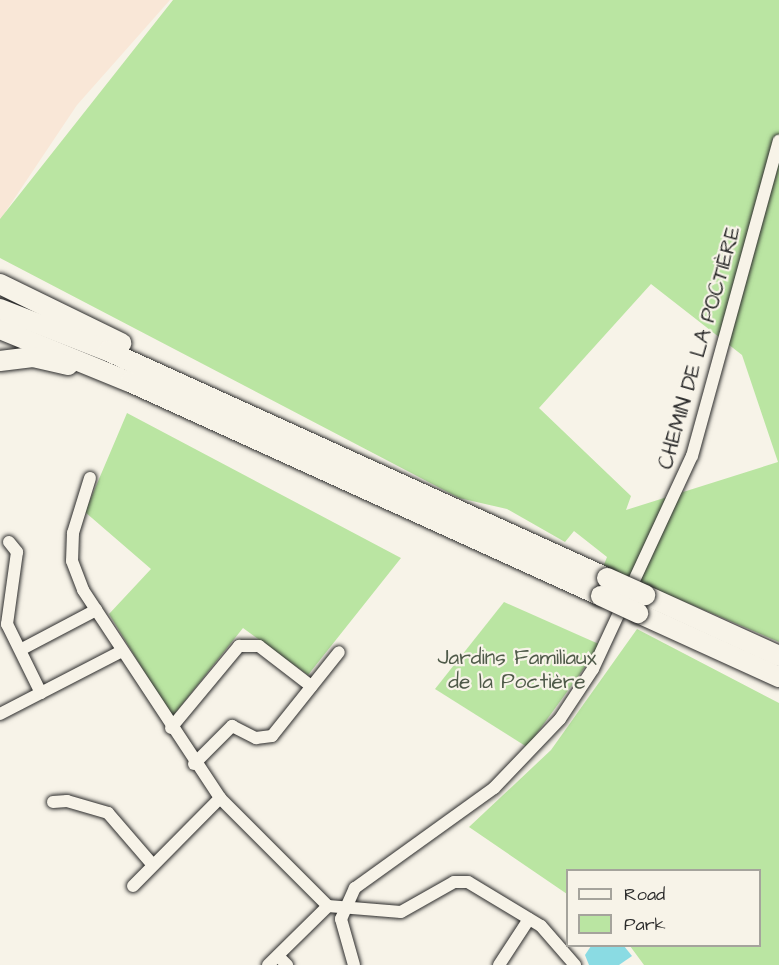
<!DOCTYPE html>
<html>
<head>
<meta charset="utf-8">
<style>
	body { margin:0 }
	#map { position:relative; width:779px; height:965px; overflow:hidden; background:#f7f3e8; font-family:"Architects Daughter",sans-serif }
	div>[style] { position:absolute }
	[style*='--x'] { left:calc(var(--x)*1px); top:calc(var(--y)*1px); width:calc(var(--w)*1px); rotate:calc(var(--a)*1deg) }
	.built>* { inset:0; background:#f9e7d7 }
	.green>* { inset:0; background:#bae5a2 }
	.water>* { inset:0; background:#8adbe3 }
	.roads { filter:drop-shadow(0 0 2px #2b2b2b) drop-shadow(0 0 2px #2b2b2b) }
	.minor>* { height:12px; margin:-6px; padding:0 6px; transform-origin:6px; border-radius:6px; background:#f7f3e8 }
	.trunk>* { height:20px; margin:-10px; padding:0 10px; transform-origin:10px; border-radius:10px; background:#f7f3e8 }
	.bridges { filter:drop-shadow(0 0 2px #2b2b2b) drop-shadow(0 0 2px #2b2b2b) }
	.trunk-bridge>* { height:20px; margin:-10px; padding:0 10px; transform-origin:10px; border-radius:10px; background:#f7f3e8 }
	span { translate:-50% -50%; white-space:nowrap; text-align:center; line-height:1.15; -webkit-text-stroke:4.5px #f7f3e8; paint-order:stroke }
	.street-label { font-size:21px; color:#2b2b2b }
	.park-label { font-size:21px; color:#4f5a49 }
	.legend { position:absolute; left:566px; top:869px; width:195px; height:78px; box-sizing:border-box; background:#f7f3e8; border:2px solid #a5a39c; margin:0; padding:8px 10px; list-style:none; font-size:18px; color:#2b2b2b }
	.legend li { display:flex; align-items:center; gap:12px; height:30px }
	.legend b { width:30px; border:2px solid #a5a39c }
</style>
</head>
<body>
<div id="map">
	<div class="built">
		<div style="clip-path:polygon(0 0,170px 0,77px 105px,0 220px)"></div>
	</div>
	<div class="green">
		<div style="clip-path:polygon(evenodd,173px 0,779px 0,779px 642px,603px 567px,607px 557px,574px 531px,565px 542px,507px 509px,459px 498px,0 258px,0 219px,173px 0,651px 284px,742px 355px,778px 462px,626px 510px,631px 496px,539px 408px,651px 284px)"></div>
		<div style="clip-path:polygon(127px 413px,401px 558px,308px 675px,243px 628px,172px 717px,109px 614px,151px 569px,85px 512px)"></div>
		<div style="clip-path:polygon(504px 602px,601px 645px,527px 747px,435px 689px)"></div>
		<div style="clip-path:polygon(637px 629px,779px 703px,779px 965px,644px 965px,630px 946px,760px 946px,760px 870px,568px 870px,567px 894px,469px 827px,551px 750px)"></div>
	</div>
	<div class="water">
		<div style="clip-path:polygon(591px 946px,624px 946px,632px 956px,619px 965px,589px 965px,585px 955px)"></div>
	</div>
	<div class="roads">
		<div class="minor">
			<div style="--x:90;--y:478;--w:58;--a:107.2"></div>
			<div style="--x:73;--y:533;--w:28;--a:92"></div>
			<div style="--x:72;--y:561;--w:31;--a:69"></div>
			<div style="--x:83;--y:590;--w:249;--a:56.6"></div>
			<div style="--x:220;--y:798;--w:153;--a:45"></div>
			<div style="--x:328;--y:906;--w:73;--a:4.7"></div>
			<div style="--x:401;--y:912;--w:61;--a:-29.5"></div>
			<div style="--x:454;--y:882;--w:14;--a:0"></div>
			<div style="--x:468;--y:882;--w:85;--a:31.1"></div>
			<div style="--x:541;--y:926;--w:52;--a:48.9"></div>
			<div style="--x:9;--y:542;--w:13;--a:51"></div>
			<div style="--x:17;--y:552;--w:73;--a:97.9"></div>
			<div style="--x:7;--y:624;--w:77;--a:63.8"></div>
			<div style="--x:22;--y:649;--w:84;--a:-27.8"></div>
			<div style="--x:0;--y:714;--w:137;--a:-27.3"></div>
			<div style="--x:171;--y:728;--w:107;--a:-50.3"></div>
			<div style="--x:239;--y:646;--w:20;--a:0"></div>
			<div style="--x:259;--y:646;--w:66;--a:37.6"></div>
			<div style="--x:194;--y:764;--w:54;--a:-45"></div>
			<div style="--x:232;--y:726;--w:27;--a:27"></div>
			<div style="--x:256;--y:738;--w:16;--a:-7"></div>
			<div style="--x:272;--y:736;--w:107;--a:-51.4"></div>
			<div style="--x:53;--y:802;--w:14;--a:-4"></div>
			<div style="--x:67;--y:801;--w:43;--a:16.3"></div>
			<div style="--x:108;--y:813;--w:67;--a:49.2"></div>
			<div style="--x:133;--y:886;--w:124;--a:-45.3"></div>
			<div style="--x:278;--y:956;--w:13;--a:45"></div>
			<div style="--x:268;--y:965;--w:84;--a:-44.5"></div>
			<div style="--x:354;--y:965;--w:48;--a:-105.8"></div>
			<div style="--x:341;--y:919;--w:34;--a:-66"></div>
			<div style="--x:355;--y:888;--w:171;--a:-35.7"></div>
			<div style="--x:494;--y:788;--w:95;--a:-46.3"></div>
			<div style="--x:560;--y:719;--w:60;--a:-56.6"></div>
			<div style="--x:593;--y:669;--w:235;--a:-65.1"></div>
			<div style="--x:692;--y:456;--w:327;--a:-74.6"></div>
			<div style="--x:499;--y:965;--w:55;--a:-56.9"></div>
		</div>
		<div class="trunk">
			<div style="--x:0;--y:284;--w:135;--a:26"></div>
			<div style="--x:0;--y:309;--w:116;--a:21.3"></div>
			<div style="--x:108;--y:351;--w:548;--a:24.46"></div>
			<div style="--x:0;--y:329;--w:140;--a:22.2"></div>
			<div style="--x:130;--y:382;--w:517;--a:24.43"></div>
			<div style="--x:0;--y:361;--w:33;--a:-7"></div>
			<div style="--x:33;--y:357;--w:36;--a:13"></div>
			<div style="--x:645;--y:595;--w:147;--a:24.5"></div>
			<div style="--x:638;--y:613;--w:155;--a:24.4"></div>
		</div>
	</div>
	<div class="bridges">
		<div class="trunk-bridge">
			<div style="--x:607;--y:578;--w:42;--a:24.1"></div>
			<div style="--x:601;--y:596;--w:41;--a:24.7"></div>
		</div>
	</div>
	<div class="street-label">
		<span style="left:700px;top:348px;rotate:-74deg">CHEMIN DE LA POCTIÈRE</span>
	</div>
	<div class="park-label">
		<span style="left:517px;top:670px">Jardins Familiaux<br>de la Poctière</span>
	</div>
	<ul class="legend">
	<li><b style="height:8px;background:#f7f3e8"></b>Road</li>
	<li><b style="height:16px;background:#bae5a2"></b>Park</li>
	</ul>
</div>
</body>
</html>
